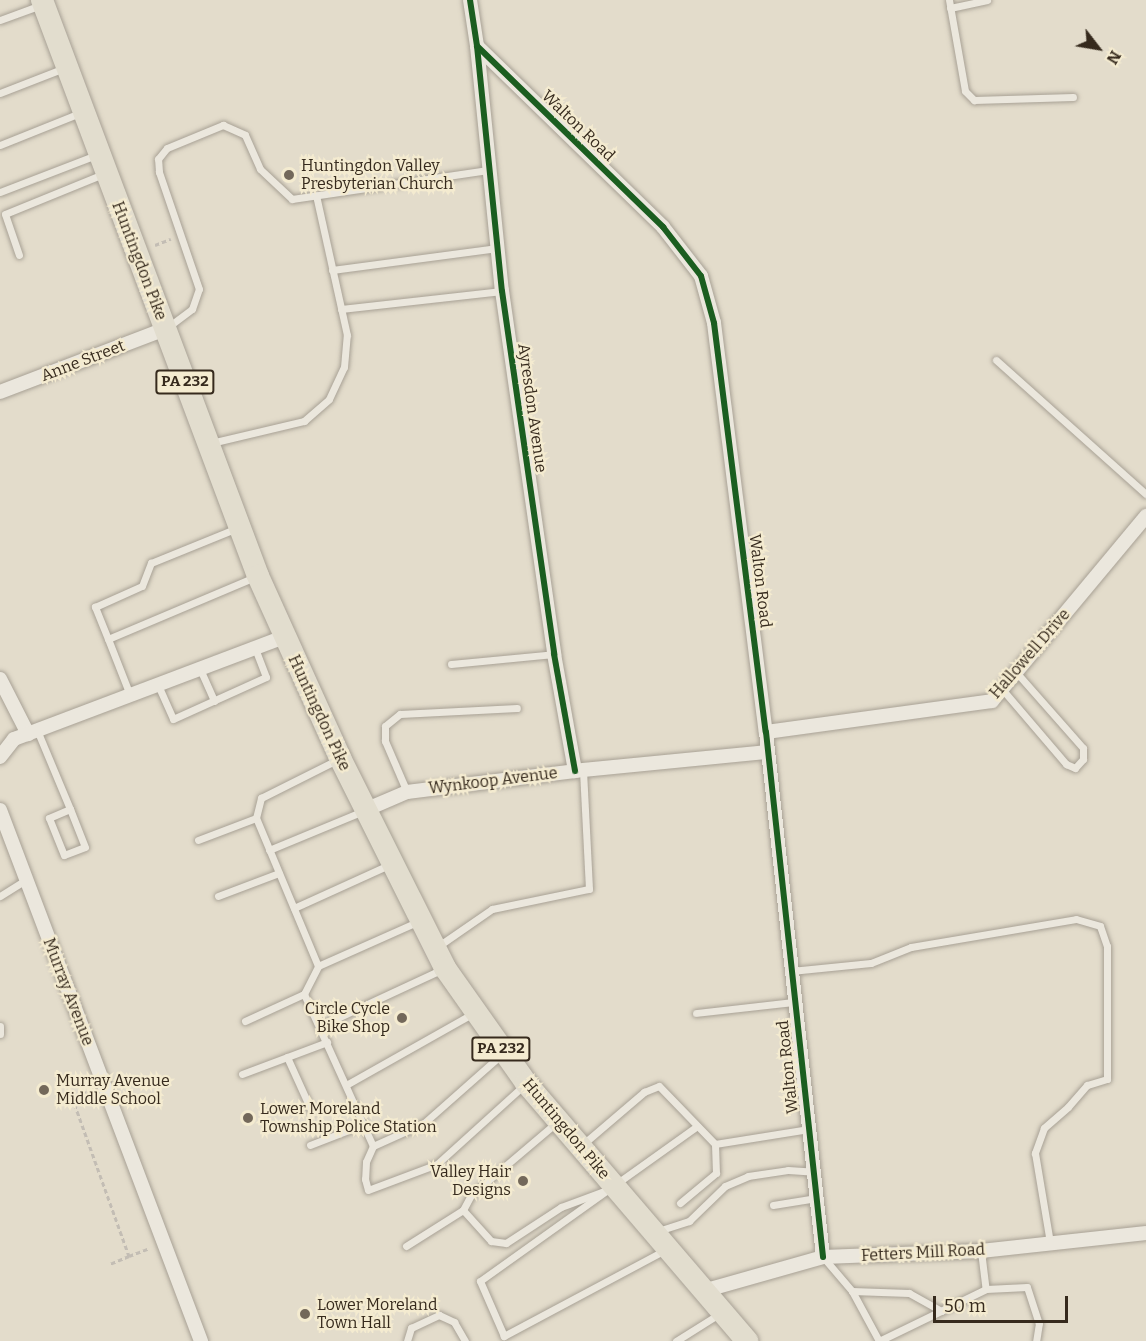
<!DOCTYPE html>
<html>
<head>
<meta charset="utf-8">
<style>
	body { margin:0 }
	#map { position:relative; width:1146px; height:1341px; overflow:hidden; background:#e3dccb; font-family:Bitter,serif }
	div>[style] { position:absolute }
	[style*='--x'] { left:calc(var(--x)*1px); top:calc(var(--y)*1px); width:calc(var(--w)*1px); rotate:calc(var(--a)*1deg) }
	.path>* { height:3px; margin-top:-1.5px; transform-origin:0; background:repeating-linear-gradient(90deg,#c3bdb4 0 4.5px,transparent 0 7.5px) }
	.roads { filter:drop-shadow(0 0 2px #a8a195) drop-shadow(0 0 2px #a8a195) }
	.service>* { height:7px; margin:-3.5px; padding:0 3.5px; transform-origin:3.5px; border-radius:3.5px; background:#ebe7dd }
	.minor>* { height:14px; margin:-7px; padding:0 7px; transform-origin:7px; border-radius:7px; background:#ebe7dd }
	.primary>* { height:22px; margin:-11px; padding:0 11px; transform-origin:11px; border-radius:11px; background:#e2ddce }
	.cycleway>* { height:6px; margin:-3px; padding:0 3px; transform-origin:3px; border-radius:3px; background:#1b5e20 }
	.dots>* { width:16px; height:16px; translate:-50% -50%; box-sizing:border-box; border:3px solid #f4ebd0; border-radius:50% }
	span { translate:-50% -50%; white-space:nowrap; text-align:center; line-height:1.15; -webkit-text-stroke:4.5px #f4ebd0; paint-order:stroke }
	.shield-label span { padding:2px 4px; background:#f4ebd0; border:2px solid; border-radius:4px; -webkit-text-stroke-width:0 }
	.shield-label { font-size:15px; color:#362a1d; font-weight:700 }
	.street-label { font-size:16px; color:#362a1d }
	.poi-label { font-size:16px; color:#362a1d }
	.left { translate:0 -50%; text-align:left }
	.right { translate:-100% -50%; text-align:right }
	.north { position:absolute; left:1068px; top:18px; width:60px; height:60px; -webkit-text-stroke:4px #f4ebd0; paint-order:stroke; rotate:121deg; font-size:16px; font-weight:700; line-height:24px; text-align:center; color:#362a1d }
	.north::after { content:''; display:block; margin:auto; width:21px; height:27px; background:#362a1d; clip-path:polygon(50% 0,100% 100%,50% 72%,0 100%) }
	.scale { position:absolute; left:933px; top:1296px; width:135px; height:27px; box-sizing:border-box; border:3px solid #362a1d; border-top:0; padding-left:8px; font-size:18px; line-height:21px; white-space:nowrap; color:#362a1d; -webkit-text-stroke:4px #f4ebd0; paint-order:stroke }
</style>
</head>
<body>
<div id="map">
	<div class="path">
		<div style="--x:155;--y:245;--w:17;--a:-21"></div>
		<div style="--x:89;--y:1091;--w:18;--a:161"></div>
		<div style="--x:72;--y:1097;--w:169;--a:70.3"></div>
		<div style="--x:129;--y:1256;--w:21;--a:157"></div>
		<div style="--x:129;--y:1256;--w:22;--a:-21"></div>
	</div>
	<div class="roads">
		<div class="service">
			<div style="--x:949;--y:0;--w:92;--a:80"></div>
			<div style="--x:965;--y:91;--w:13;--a:45"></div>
			<div style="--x:974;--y:100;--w:99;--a:-1.7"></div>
			<div style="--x:950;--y:8;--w:38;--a:-12"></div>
			<div style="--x:0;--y:20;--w:44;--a:-20.1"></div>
			<div style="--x:0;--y:93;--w:69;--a:-21.3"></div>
			<div style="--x:0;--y:145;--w:86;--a:-21.8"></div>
			<div style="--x:0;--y:192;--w:103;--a:-21.1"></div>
			<div style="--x:19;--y:255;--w:43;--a:-108.9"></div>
			<div style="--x:5;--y:214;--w:106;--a:-22.2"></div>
			<div style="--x:332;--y:270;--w:165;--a:-7.6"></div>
			<div style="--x:341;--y:309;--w:162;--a:-6.4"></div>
			<div style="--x:168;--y:327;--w:30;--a:-37"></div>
			<div style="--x:192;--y:309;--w:21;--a:-71"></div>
			<div style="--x:199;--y:289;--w:124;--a:-108.9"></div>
			<div style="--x:159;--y:172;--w:13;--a:-94"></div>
			<div style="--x:158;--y:159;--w:14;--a:-51"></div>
			<div style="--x:167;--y:148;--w:61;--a:-22.3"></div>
			<div style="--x:223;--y:125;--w:24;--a:24"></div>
			<div style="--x:245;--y:135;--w:37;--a:66"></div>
			<div style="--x:260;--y:169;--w:44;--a:43.2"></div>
			<div style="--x:292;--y:199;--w:198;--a:-8.4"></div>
			<div style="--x:996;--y:360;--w:201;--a:41.8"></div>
			<div style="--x:211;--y:443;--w:96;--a:-13.3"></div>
			<div style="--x:304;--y:421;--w:33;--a:-41"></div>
			<div style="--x:329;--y:399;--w:35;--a:-65"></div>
			<div style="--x:344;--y:367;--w:32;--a:-85"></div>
			<div style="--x:347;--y:335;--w:143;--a:-102.5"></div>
			<div style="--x:108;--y:639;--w:35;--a:-112"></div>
			<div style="--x:95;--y:607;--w:51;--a:-24.1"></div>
			<div style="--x:142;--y:586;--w:25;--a:-69"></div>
			<div style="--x:151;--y:563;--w:93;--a:-22.1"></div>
			<div style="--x:451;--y:664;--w:103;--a:-5.5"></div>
			<div style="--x:200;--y:669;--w:35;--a:66"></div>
			<div style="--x:158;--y:685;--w:37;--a:66"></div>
			<div style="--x:173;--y:719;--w:102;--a:-24.3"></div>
			<div style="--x:266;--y:677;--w:30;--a:-111"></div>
			<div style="--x:1002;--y:689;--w:99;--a:49.5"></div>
			<div style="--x:1066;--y:764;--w:10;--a:24"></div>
			<div style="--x:1075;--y:768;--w:12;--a:-48"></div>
			<div style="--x:1083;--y:759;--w:11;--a:-90"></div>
			<div style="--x:1083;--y:748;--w:101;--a:-131.4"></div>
			<div style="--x:130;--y:695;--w:60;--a:-111.4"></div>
			<div style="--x:108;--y:639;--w:160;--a:-22.9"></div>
			<div style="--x:37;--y:730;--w:86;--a:67.3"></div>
			<div style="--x:70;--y:809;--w:23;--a:157"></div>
			<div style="--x:49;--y:818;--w:40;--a:68"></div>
			<div style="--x:64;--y:855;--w:22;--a:-21"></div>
			<div style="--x:85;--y:847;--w:41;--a:-111.5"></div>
			<div style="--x:407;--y:792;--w:56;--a:-113.3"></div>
			<div style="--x:385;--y:741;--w:15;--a:-90"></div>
			<div style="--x:385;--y:726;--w:19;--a:-39"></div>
			<div style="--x:400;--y:714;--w:117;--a:-2.9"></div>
			<div style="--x:198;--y:840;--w:62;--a:-20.8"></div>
			<div style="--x:269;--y:850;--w:102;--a:-22.5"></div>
			<div style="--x:0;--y:896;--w:31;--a:-32"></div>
			<div style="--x:218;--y:896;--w:65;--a:-20.7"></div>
			<div style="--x:294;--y:908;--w:104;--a:-24.4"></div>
			<div style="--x:437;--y:947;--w:67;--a:-34.6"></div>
			<div style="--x:492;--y:909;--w:99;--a:-11.7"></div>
			<div style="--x:589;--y:889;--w:119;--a:-92.9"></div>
			<div style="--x:318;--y:966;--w:160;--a:-112.7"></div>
			<div style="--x:256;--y:818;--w:21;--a:-76"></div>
			<div style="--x:261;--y:798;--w:85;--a:-26.6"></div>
			<div style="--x:791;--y:971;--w:80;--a:-5.7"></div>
			<div style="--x:871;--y:963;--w:43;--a:-21.8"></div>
			<div style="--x:911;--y:947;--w:167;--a:-9.6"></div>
			<div style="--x:1076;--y:919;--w:25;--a:16"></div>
			<div style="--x:1100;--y:926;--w:21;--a:71"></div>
			<div style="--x:1107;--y:946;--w:133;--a:90"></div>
			<div style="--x:1107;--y:1079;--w:21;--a:163"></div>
			<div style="--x:1087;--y:1085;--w:29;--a:131"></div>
			<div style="--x:1068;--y:1107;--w:32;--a:139"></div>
			<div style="--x:1044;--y:1128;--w:27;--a:110"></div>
			<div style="--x:1035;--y:1153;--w:91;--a:80.5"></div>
			<div style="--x:304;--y:994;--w:167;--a:65.6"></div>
			<div style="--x:373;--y:1146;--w:56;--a:-24.3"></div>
			<div style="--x:424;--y:1123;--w:104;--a:-41.5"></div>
			<div style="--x:696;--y:1013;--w:99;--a:-6.4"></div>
			<div style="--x:245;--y:1021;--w:65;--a:-24.6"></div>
			<div style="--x:304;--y:994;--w:31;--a:-63"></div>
			<div style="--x:318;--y:966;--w:108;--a:-24"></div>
			<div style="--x:0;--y:1026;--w:8;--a:90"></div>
			<div style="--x:320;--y:1026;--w:136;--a:-24.9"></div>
			<div style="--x:287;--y:1057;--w:60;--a:65.6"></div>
			<div style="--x:242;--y:1074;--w:91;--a:-20.6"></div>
			<div style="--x:346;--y:1085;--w:145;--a:-29.4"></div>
			<div style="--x:557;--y:1122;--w:113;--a:139.7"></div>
			<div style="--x:471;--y:1195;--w:17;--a:118"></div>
			<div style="--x:463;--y:1210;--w:42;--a:47.9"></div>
			<div style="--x:491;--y:1241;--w:15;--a:8"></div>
			<div style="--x:506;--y:1243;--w:66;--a:-33.2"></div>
			<div style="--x:561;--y:1207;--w:46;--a:-20.4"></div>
			<div style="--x:310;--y:1145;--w:58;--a:-21.3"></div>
			<div style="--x:582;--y:1145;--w:82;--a:-40.5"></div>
			<div style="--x:644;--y:1092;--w:16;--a:-22"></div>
			<div style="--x:659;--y:1086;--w:81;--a:46"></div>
			<div style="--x:373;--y:1146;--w:17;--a:114"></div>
			<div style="--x:366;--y:1162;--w:17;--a:93"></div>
			<div style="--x:365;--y:1179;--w:11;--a:75"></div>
			<div style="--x:368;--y:1190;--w:74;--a:-20.6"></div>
			<div style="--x:437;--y:1164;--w:118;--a:-42.2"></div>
			<div style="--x:680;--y:1203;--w:47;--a:-39.8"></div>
			<div style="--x:716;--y:1173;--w:29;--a:-92"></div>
			<div style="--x:715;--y:1144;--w:95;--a:-9.1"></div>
			<div style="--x:773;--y:1205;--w:44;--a:-9.2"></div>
			<div style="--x:658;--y:1231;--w:33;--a:-18"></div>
			<div style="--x:689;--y:1221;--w:50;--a:-44.2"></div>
			<div style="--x:725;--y:1186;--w:25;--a:-23"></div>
			<div style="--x:748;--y:1176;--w:40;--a:-8.5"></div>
			<div style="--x:788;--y:1170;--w:26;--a:4"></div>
			<div style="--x:406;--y:1246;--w:67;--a:-32.3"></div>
			<div style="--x:665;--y:1250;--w:183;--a:151.9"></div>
			<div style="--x:504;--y:1336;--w:60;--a:-113.6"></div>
			<div style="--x:480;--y:1281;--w:267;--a:-35.5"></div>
			<div style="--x:981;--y:1251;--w:38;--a:83"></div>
			<div style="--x:986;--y:1289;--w:41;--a:-2.8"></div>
			<div style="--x:1027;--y:1287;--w:38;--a:72"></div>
			<div style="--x:1039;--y:1323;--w:18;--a:99"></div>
			<div style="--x:823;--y:1257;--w:45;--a:49.5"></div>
			<div style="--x:852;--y:1291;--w:57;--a:61.6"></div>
			<div style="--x:879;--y:1341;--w:119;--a:-25.9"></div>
			<div style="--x:852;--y:1291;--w:57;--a:2"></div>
			<div style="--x:909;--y:1293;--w:37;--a:29"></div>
			<div style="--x:407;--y:1341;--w:14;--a:-73"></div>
			<div style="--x:411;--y:1328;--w:31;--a:-25"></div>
			<div style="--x:439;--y:1315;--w:17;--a:25"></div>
			<div style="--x:454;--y:1322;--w:22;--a:60"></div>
			<div style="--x:676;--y:1341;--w:51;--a:-32.1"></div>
		</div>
		<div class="minor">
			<div style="--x:470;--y:0;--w:47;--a:81.3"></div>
			<div style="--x:477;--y:46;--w:260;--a:44.2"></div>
			<div style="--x:663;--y:227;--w:62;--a:52.2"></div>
			<div style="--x:701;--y:276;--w:49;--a:74.5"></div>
			<div style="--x:714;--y:323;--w:412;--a:82.8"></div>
			<div style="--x:766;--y:732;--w:528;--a:83.8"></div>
			<div style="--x:477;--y:46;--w:246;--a:84.2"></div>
			<div style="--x:502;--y:291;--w:367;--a:81.8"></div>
			<div style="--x:554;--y:654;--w:119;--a:79.8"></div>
			<div style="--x:0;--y:392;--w:177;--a:-20.9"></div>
			<div style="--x:0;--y:679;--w:62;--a:63"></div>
			<div style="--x:766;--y:732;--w:228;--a:-7.8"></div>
			<div style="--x:992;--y:701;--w:241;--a:-50.2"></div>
			<div style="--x:0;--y:757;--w:23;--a:-52"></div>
			<div style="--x:14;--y:739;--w:289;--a:-20.7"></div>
			<div style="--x:0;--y:810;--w:568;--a:69.27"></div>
			<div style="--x:365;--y:810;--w:46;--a:-23.2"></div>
			<div style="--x:407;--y:792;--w:177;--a:-7.1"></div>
			<div style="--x:583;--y:770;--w:186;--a:-5.6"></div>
			<div style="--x:703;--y:1291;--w:125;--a:-15.8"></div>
			<div style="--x:823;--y:1257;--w:158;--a:-2.2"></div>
			<div style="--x:981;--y:1251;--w:166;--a:-6.2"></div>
		</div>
		<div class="primary">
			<div style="--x:42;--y:0;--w:615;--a:69.44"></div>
			<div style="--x:258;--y:576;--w:200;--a:65.7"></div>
			<div style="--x:340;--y:758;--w:235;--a:63.4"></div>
			<div style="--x:445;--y:968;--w:141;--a:54.8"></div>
			<div style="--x:526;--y:1083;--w:340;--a:49.4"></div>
		</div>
	</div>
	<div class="cycleway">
		<div style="--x:470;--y:0;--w:47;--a:81.3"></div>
		<div style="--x:477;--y:46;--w:260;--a:44.2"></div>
		<div style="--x:663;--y:227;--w:62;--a:52.2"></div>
		<div style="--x:701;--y:276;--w:49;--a:74.5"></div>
		<div style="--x:714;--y:323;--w:412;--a:82.8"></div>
		<div style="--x:766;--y:732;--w:528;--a:83.8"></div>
		<div style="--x:477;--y:46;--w:246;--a:84.2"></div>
		<div style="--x:502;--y:291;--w:367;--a:81.8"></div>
		<div style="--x:554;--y:654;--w:119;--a:79.8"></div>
	</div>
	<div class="dots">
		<div style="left:289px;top:175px;background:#73685a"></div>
		<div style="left:402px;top:1018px;background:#73685a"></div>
		<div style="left:44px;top:1090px;background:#73685a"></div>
		<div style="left:248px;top:1118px;background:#73685a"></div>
		<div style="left:523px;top:1181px;background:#73685a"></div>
		<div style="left:305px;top:1314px;background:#73685a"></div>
	</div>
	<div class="shield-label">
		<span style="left:185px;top:382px">PA 232</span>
		<span style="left:501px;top:1049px">PA 232</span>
	</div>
	<div class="street-label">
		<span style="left:578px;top:126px;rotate:44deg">Walton Road</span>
		<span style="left:139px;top:261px;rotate:69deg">Huntingdon Pike</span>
		<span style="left:83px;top:361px;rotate:-21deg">Anne Street</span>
		<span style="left:532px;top:408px;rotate:82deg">Ayresdon Avenue</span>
		<span style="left:760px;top:581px;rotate:83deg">Walton Road</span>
		<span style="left:1030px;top:654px;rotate:-49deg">Hallowell Drive</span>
		<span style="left:319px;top:713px;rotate:65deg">Huntingdon Pike</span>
		<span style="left:493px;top:781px;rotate:-7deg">Wynkoop Avenue</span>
		<span style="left:68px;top:992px;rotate:69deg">Murray Avenue</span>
		<span style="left:788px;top:1067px;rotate:-96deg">Walton Road</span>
		<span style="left:566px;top:1129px;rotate:50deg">Huntingdon Pike</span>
		<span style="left:923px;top:1253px;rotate:-3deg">Fetters Mill Road</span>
	</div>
	<div class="poi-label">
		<span class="left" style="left:301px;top:175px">Huntingdon Valley<br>Presbyterian Church</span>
		<span class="right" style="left:390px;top:1018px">Circle Cycle<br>Bike Shop</span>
		<span class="left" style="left:56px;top:1090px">Murray Avenue<br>Middle School</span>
		<span class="left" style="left:260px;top:1118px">Lower Moreland<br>Township Police Station</span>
		<span class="right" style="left:511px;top:1181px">Valley Hair<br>Designs</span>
		<span class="left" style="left:317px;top:1314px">Lower Moreland<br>Town Hall</span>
	</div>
	<div class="north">N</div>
	<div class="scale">50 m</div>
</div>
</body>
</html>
